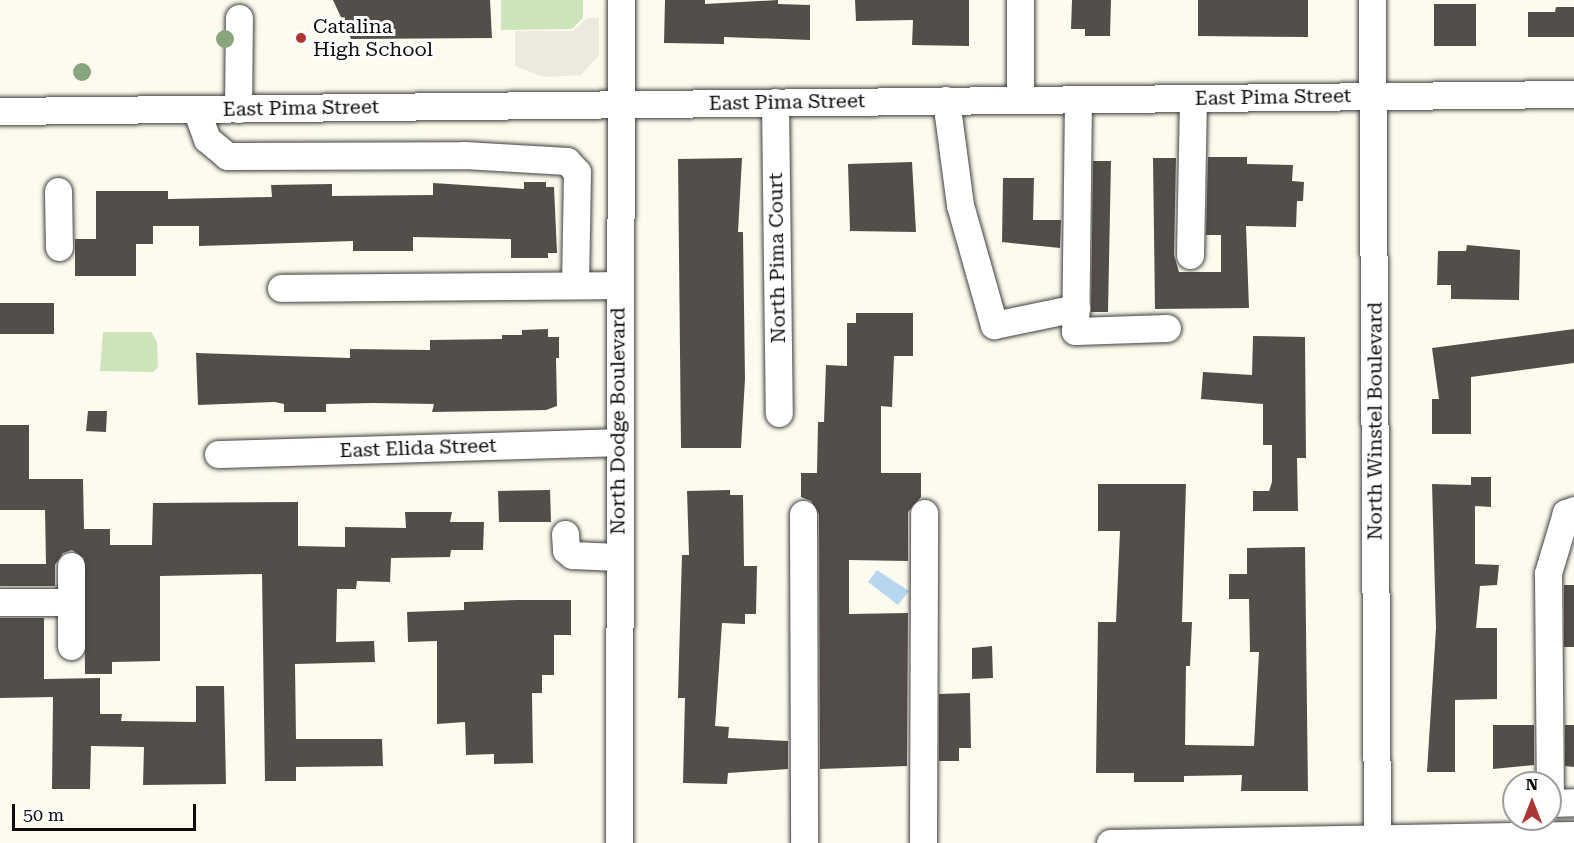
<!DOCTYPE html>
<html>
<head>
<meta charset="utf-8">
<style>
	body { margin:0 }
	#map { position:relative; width:1574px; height:843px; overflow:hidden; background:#fdfbed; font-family:"Roboto Serif",serif }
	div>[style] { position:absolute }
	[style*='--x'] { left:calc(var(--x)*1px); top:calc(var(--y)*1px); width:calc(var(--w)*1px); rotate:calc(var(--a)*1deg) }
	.green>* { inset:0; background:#cde4ba }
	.plaza>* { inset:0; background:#ece9dd }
	.water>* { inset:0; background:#b7d6ef }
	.building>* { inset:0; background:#534e4a }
	.roads { filter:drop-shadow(0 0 2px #3f3f3f) drop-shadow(0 0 2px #3f3f3f) }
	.minor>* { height:27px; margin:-13.5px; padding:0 13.5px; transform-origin:13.5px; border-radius:13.5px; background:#fff }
	.trees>* { width:18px; height:18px; margin:-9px; border-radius:50%; background:#8aa47e }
	.dots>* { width:16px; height:16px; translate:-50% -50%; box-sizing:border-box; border:3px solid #fff; border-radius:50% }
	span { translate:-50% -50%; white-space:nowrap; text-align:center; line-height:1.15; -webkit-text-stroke:6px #fff; paint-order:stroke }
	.poi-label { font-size:20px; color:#0c0c0c }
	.left { translate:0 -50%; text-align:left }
	.street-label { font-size:20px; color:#0c0c0c }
	.north { position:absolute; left:1502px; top:771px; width:60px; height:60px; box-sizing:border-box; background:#fff; border:2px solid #9e9e9e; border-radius:50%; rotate:0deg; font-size:16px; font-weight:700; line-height:24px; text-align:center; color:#0c0c0c }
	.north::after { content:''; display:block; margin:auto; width:21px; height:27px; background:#ad3533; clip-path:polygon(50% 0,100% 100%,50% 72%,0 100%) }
	.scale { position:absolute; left:12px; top:804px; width:184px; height:27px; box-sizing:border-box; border:3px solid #0c0c0c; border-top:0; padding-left:8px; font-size:18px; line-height:21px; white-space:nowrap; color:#0c0c0c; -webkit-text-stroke:4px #fff; paint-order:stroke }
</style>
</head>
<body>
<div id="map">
	<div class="green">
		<div style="clip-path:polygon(501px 0,583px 0,583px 18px,572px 29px,501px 30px)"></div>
		<div style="clip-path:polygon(103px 332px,151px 332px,157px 342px,158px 367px,153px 372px,100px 371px)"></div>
	</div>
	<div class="plaza">
		<div style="clip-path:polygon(587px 18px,599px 18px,599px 55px,581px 75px,544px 77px,515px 66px,515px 31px,573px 31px)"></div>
	</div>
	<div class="water">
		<div style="clip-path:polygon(877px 570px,909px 591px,898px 605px,868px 582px)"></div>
	</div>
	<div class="building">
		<div style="clip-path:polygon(333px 0,490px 0,492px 38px,351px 39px)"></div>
		<div style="clip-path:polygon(665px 0,705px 0,705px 4px,778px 0,778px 4px,810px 5px,810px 40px,724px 37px,724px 44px,664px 43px)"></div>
		<div style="clip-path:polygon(855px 0,969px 0,969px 46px,912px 45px,913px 20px,856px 21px)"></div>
		<div style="clip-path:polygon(1072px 0,1111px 0,1110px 36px,1085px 36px,1085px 29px,1071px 29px)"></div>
		<div style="clip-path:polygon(1198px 0,1308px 0,1308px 37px,1198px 36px)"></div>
		<div style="clip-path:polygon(1434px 4px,1476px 4px,1476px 46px,1434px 46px)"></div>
		<div style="clip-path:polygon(1556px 7px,1574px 7px,1574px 37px,1528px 37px,1528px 12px,1555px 12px)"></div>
		<div style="clip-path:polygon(1208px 157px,1247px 157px,1247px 164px,1293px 165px,1292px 181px,1304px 182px,1303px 201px,1297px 201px,1296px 227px,1246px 226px,1249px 308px,1155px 309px,1153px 158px,1176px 158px,1174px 255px,1179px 272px,1221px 272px,1221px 235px,1206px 235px)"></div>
		<div style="clip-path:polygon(742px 158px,738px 232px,743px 232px,745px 379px,741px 448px,681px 448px,678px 159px)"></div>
		<div style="clip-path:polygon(1093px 161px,1111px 161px,1108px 312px,1091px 312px)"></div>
		<div style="clip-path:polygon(912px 162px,916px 232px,850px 231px,848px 164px)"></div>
		<div style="clip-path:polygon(1003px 178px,1034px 178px,1033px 220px,1061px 220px,1060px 248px,1002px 242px)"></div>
		<div style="clip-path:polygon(524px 182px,546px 182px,546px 187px,554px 187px,557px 253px,548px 253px,548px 258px,511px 258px,511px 239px,413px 237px,413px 251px,353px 251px,353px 241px,199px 246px,199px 226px,153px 226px,153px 244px,136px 244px,136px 276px,75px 276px,75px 239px,96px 239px,96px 191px,168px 191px,168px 199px,272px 197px,271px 185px,332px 184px,332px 196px,433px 195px,433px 183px,524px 189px)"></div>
		<div style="clip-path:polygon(1467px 245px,1520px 250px,1519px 300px,1451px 299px,1451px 285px,1437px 285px,1438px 251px,1466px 251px)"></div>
		<div style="clip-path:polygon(0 303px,54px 303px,54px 334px,0 334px)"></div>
		<div style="clip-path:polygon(856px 313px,913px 313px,913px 356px,894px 356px,892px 407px,881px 406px,881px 473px,921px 473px,921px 497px,908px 512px,908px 561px,849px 560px,849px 614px,908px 613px,907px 766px,820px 769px,819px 514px,811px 501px,801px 497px,801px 473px,817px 473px,818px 422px,824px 422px,826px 365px,847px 366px,847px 323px,856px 323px)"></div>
		<div style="clip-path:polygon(548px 329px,548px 337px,559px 337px,559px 358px,556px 358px,557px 406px,546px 410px,432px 412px,434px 404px,374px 403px,326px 404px,326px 412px,284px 412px,284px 404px,275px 402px,198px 405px,196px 353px,350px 358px,350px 349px,430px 350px,430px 340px,502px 339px,502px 335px,522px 335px,522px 330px)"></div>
		<div style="clip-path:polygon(1574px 329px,1574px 363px,1471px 377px,1471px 434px,1432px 434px,1432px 399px,1439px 399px,1432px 348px)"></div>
		<div style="clip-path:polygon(1253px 336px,1305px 337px,1306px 458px,1297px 458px,1298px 511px,1253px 511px,1253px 491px,1269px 491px,1272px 482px,1272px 445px,1263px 445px,1263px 404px,1201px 399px,1203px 372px,1252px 375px)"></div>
		<div style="clip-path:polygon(88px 411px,107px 411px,106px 432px,86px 431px)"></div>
		<div style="clip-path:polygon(0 425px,29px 425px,29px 479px,83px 479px,84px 529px,110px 529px,110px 545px,152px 545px,153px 503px,298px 502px,298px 546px,345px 547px,345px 527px,406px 528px,405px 512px,452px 512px,450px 522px,484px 522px,483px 550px,451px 550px,450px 557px,391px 558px,390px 582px,357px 581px,356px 589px,337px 589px,336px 642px,374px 641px,375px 662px,295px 664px,296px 739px,382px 739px,383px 766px,296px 767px,296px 781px,265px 781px,262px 574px,160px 576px,160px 661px,112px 662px,112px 674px,85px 674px,84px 558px,72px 550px,63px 553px,55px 565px,55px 586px,0 586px,0 564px,46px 564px,45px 510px,0 510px)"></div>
		<div style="clip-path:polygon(1471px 477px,1491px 477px,1491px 507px,1475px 506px,1475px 564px,1499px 565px,1497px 585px,1480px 586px,1476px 628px,1497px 628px,1497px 699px,1455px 700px,1455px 772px,1427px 772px,1436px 628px,1432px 484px,1471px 485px)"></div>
		<div style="clip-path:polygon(1098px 484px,1186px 484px,1182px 622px,1192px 622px,1190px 666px,1186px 666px,1185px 745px,1254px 746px,1259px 652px,1250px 652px,1249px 599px,1229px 599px,1229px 574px,1247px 574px,1247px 548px,1305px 547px,1308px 791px,1241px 791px,1242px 775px,1184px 776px,1184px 782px,1134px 782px,1134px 773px,1096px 773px,1098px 622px,1116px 622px,1120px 531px,1098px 531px)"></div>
		<div style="clip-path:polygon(550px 490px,551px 522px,499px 522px,498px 491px)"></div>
		<div style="clip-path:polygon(730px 490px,730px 495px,743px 495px,744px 566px,757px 566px,756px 614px,745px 614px,745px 624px,722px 623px,715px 726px,729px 727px,728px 738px,788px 741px,788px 769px,728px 773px,727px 784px,683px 783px,685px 698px,678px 698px,679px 658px,682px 555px,689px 555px,687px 491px)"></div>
		<div style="clip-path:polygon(1564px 585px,1574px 585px,1574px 647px,1564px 647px)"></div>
		<div style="clip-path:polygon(518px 600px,571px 600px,571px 635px,554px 635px,554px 675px,542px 675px,542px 693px,532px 693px,533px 763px,494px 764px,494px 754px,466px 755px,465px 722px,437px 724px,437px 641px,408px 642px,407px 612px,464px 610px,464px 602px)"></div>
		<div style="clip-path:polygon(0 618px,44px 618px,44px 679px,100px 678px,100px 714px,122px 714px,121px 721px,196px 722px,196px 686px,224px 686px,226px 784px,143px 785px,144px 747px,91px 746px,90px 789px,52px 789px,53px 697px,0 698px)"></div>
		<div style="clip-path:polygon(992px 646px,993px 678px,972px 679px,972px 648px)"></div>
		<div style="clip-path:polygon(970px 693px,971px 748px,959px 748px,959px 761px,939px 761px,939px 694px)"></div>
		<div style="clip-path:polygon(1493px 725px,1534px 725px,1534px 765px,1493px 769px)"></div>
		<div style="clip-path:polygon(1565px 725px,1574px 725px,1574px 767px,1565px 766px)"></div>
	</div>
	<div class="roads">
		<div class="minor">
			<div style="--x:1020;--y:0;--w:100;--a:90"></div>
			<div style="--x:1372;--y:0;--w:843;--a:89.66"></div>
			<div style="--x:946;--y:100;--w:106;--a:82.4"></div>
			<div style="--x:960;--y:205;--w:125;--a:74.2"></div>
			<div style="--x:994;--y:325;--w:84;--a:-11.7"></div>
			<div style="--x:1078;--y:100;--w:231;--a:90.7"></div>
			<div style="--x:1075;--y:331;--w:92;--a:-1.9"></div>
			<div style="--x:775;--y:102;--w:311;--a:89.3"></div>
			<div style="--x:196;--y:109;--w:32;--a:70"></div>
			<div style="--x:207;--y:139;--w:26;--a:40"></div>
			<div style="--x:227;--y:156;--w:237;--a:-0.2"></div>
			<div style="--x:464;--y:155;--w:103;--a:3.3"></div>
			<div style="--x:567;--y:161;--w:15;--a:48"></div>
			<div style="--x:577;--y:172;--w:113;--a:91"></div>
			<div style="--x:238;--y:109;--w:91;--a:-89.4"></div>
			<div style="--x:0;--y:111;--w:1574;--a:-0.62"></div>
			<div style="--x:58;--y:191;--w:56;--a:89"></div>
			<div style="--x:1190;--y:255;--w:157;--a:-88.9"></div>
			<div style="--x:281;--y:288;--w:338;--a:-0.5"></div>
			<div style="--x:218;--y:454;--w:400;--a:-1.7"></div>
			<div style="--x:1574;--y:510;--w:9;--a:159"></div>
			<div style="--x:1566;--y:513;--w:63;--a:106.7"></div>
			<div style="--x:1548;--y:573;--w:230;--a:89.5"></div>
			<div style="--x:1550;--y:803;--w:24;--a:-2"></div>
			<div style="--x:803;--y:514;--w:329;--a:89.8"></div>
			<div style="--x:565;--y:534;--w:16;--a:86"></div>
			<div style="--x:566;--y:550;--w:8;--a:40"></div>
			<div style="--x:572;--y:555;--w:46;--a:2.5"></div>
			<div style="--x:0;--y:602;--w:71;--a:0"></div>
			<div style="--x:71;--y:646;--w:80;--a:-90"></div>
			<div style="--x:619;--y:843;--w:843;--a:-89.86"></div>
			<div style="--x:923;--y:843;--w:330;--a:-89.8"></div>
			<div style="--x:1110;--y:843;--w:464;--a:-1"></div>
		</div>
	</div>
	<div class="trees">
		<div style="left:225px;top:39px"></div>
		<div style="left:82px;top:72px"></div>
	</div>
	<div class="dots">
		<div style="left:301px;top:38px;background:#ad3533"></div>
	</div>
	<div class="poi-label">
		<span class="left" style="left:313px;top:38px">Catalina<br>High School</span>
	</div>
	<div class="street-label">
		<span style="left:1273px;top:97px;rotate:-1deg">East Pima Street</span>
		<span style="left:787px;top:102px;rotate:-1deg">East Pima Street</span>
		<span style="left:301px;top:108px;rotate:-1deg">East Pima Street</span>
		<span style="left:777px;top:258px;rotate:-91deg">North Pima Court</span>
		<span style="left:618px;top:421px;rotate:-90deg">North Dodge Boulevard</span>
		<span style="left:1375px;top:421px;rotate:-90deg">North Winstel Boulevard</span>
		<span style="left:418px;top:448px;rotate:-2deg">East Elida Street</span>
	</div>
	<div class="north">N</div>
	<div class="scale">50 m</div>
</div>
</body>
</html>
